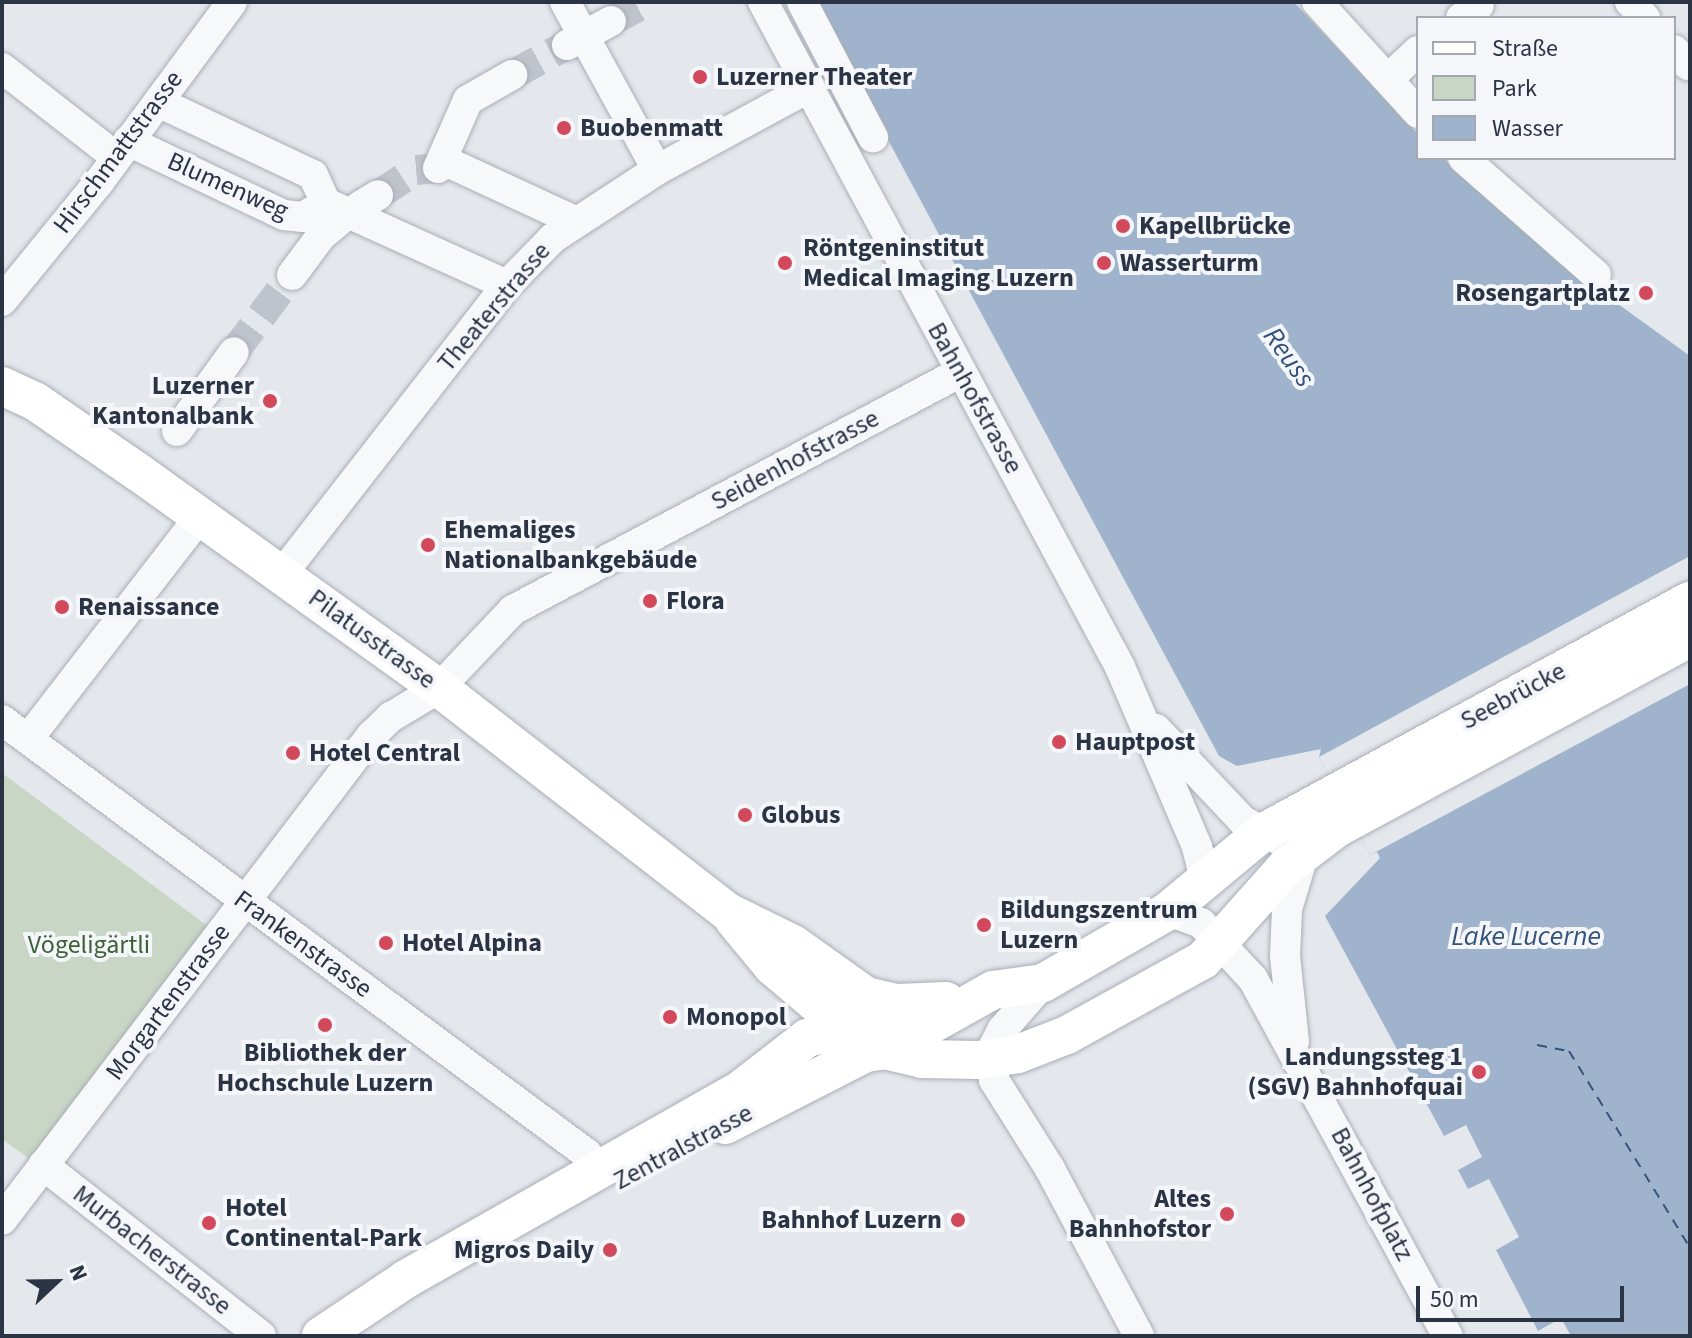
<!DOCTYPE html>
<html>
<head>
<meta charset="utf-8">
<style>
	body { margin:0 }
	#map { position:relative; width:1692px; height:1338px; overflow:hidden; background:#e4e7ec; font-family:"Source Sans 3",sans-serif }
	div>[style] { position:absolute }
	[style*='--x'] { left:calc(var(--x)*1px); top:calc(var(--y)*1px); width:calc(var(--w)*1px); rotate:calc(var(--a)*1deg) }
	.green>* { inset:0; background:#c9d6c5 }
	.water>* { inset:0; background:#9fb4cc }
	.pier>* { inset:0; background:#e4e7ec }
	.ferry>* { height:2px; margin-top:-1px; transform-origin:0; background:repeating-linear-gradient(90deg,#34527a 0 10px,transparent 0 18px) }
	.minor-tunnel>* { height:30px; margin-top:-15px; transform-origin:0; background:repeating-linear-gradient(90deg,#bfc3cb 0 30px,transparent 0 45px) }
	.roads { filter:drop-shadow(0 0 2px #a9aeb7) drop-shadow(0 0 2px #a9aeb7) }
	.minor>* { height:30px; margin:-15px; padding:0 15px; transform-origin:15px; border-radius:15px; background:#f7f8fa }
	.major>* { height:38px; margin:-19px; padding:0 19px; transform-origin:19px; border-radius:19px; background:#fff }
	.dots>* { width:22px; height:22px; translate:-50% -50%; box-sizing:border-box; border:4px solid #f4f6f9; border-radius:50% }
	span { translate:-50% -50%; white-space:nowrap; text-align:center; line-height:1.15; -webkit-text-stroke:8px #f4f6f9; paint-order:stroke }
	.poi-label { font-size:26px; color:#2b3445; font-weight:700 }
	.left { translate:0 -50%; text-align:left }
	.right { translate:-100% -50%; text-align:right }
	.street-label { font-size:26px; color:#2b3445 }
	.park-label { font-size:26px; color:#3f6138 }
	.water-label { font-size:28px; color:#34527a; font-style:italic }
	.frame { position:absolute; inset:0; border:4px solid #2b3445; pointer-events:none }
	.legend { position:absolute; left:1416px; top:16px; width:260px; height:144px; box-sizing:border-box; background:#f4f6f9; border:2px solid #a4a8b1; margin:0; padding:10px 14px; list-style:none; font-size:24px; color:#2b3445 }
	.legend li { display:flex; align-items:center; gap:16px; height:40px }
	.legend b { width:40px; border:2px solid #a4a8b1 }
	.north { position:absolute; left:16px; top:1242px; width:80px; height:80px; -webkit-text-stroke:6px #f4f6f9; paint-order:stroke; rotate:68deg; font-size:22px; font-weight:700; line-height:32px; text-align:center; color:#2b3445 }
	.north::after { content:''; display:block; margin:auto; width:28px; height:36px; background:#2b3445; clip-path:polygon(50% 0,100% 100%,50% 72%,0 100%) }
	.scale { position:absolute; left:1416px; top:1286px; width:208px; height:36px; box-sizing:border-box; border:4px solid #2b3445; border-top:0; padding-left:10px; font-size:24px; line-height:28px; white-space:nowrap; color:#2b3445; -webkit-text-stroke:6px #f4f6f9; paint-order:stroke }
</style>
</head>
<body>
<div id="map">
	<div class="green">
		<div style="clip-path:polygon(2px 773px,209px 927px,35px 1163px,2px 1139px)"></div>
	</div>
	<div class="water">
		<div style="clip-path:polygon(814px 2px,1294px 2px,1418px 134px,1418px 158px,1443px 158px,1589px 283px,1690px 356px,1690px 1336px,1571px 1336px,1561px 1318px,1538px 1331px,1496px 1250px,1519px 1237px,1489px 1179px,1468px 1189px,1458px 1170px,1482px 1157px,1466px 1125px,1444px 1136px,1325px 916px,1380px 858px,1377px 852px,1370px 855px,1319px 757px,1321px 749px,1237px 766px,1219px 756px)"></div>
	</div>
	<div class="pier">
		<div style="clip-path:polygon(1690px 556px,1690px 684px,1370px 855px,1319px 757px)"></div>
	</div>
	<div class="ferry">
		<div style="--x:1537;--y:1045;--w:33;--a:11"></div>
		<div style="--x:1569;--y:1051;--w:231;--a:58.4"></div>
	</div>
	<div class="minor-tunnel">
		<div style="--x:611;--y:21;--w:41;--a:-27.8"></div>
		<div style="--x:512;--y:75;--w:60;--a:-28.7"></div>
		<div style="--x:378;--y:195;--w:45;--a:-33.3"></div>
		<div style="--x:416;--y:170;--w:22;--a:-5"></div>
		<div style="--x:234;--y:352;--w:96;--a:-53"></div>
	</div>
	<div class="roads">
		<div class="minor">
			<div style="--x:565;--y:2;--w:183;--a:61.2"></div>
			<div style="--x:763;--y:2;--w:755;--a:61.77"></div>
			<div style="--x:1120;--y:667;--w:196;--a:66.8"></div>
			<div style="--x:1197;--y:847;--w:32;--a:76"></div>
			<div style="--x:802;--y:2;--w:153;--a:62.3"></div>
			<div style="--x:1317;--y:2;--w:150;--a:47.7"></div>
			<div style="--x:1630;--y:2;--w:22;--a:47"></div>
			<div style="--x:1461;--y:18;--w:22;--a:-36"></div>
			<div style="--x:567;--y:45;--w:50;--a:-28.6"></div>
			<div style="--x:1674;--y:50;--w:21;--a:47"></div>
			<div style="--x:2;--y:68;--w:145;--a:38"></div>
			<div style="--x:1388;--y:79;--w:41;--a:-43"></div>
			<div style="--x:128;--y:141;--w:173;--a:25.4"></div>
			<div style="--x:284;--y:215;--w:19;--a:6"></div>
			<div style="--x:303;--y:217;--w:27;--a:-31"></div>
			<div style="--x:326;--y:203;--w:31;--a:-115"></div>
			<div style="--x:313;--y:175;--w:171;--a:-154.8"></div>
			<div style="--x:1463;--y:158;--w:177;--a:41.3"></div>
			<div style="--x:443;--y:160;--w:145;--a:24.8"></div>
			<div style="--x:438;--y:168;--w:74;--a:-66.2"></div>
			<div style="--x:468;--y:100;--w:51;--a:-29.6"></div>
			<div style="--x:326;--y:203;--w:199;--a:24.4"></div>
			<div style="--x:360;--y:206;--w:21;--a:-31"></div>
			<div style="--x:292;--y:275;--w:49;--a:-53.4"></div>
			<div style="--x:321;--y:236;--w:23;--a:-40"></div>
			<div style="--x:2;--y:301;--w:154;--a:-50.8"></div>
			<div style="--x:99;--y:182;--w:224;--a:-53.5"></div>
			<div style="--x:177;--y:431;--w:97;--a:-54.2"></div>
			<div style="--x:282;--y:574;--w:366;--a:-52.1"></div>
			<div style="--x:507;--y:285;--w:66;--a:-45.6"></div>
			<div style="--x:553;--y:238;--w:124;--a:-33.2"></div>
			<div style="--x:657;--y:170;--w:174;--a:-28.5"></div>
			<div style="--x:2;--y:720;--w:728;--a:36.57"></div>
			<div style="--x:587;--y:1154;--w:22;--a:54"></div>
			<div style="--x:1156;--y:729;--w:127;--a:46.6"></div>
			<div style="--x:1243;--y:821;--w:69;--a:27.7"></div>
			<div style="--x:1304;--y:853;--w:59;--a:106.9"></div>
			<div style="--x:1287;--y:909;--w:47;--a:92.4"></div>
			<div style="--x:1285;--y:956;--w:86;--a:84"></div>
			<div style="--x:28;--y:739;--w:283;--a:-52.3"></div>
			<div style="--x:1168;--y:911;--w:35;--a:20"></div>
			<div style="--x:1201;--y:923;--w:76;--a:47.1"></div>
			<div style="--x:1253;--y:979;--w:407;--a:61.4"></div>
			<div style="--x:1043;--y:983;--w:62;--a:131.1"></div>
			<div style="--x:1002;--y:1030;--w:18;--a:117"></div>
			<div style="--x:994;--y:1046;--w:34;--a:90"></div>
			<div style="--x:994;--y:1080;--w:105;--a:57.8"></div>
			<div style="--x:1050;--y:1169;--w:189;--a:61.9"></div>
			<div style="--x:43;--y:1165;--w:277;--a:38.1"></div>
			<div style="--x:2;--y:1220;--w:609;--a:-52.68"></div>
			<div style="--x:371;--y:736;--w:28;--a:-44"></div>
			<div style="--x:391;--y:717;--w:56;--a:-31.1"></div>
			<div style="--x:439;--y:688;--w:108;--a:-46.5"></div>
			<div style="--x:513;--y:610;--w:505;--a:-27.99"></div>
		</div>
		<div class="major">
			<div style="--x:2;--y:386;--w:38;--a:25"></div>
			<div style="--x:36;--y:402;--w:124;--a:34.5"></div>
			<div style="--x:138;--y:472;--w:370;--a:35.7"></div>
			<div style="--x:439;--y:688;--w:366;--a:37.8"></div>
			<div style="--x:728;--y:912;--w:72;--a:26.2"></div>
			<div style="--x:793;--y:944;--w:90;--a:35.5"></div>
			<div style="--x:866;--y:996;--w:32;--a:13"></div>
			<div style="--x:897;--y:1003;--w:49;--a:-2.3"></div>
			<div style="--x:734;--y:920;--w:60;--a:50.4"></div>
			<div style="--x:772;--y:966;--w:111;--a:40.3"></div>
			<div style="--x:725;--y:1125;--w:158;--a:-27.1"></div>
			<div style="--x:866;--y:1053;--w:18;--a:-9"></div>
			<div style="--x:884;--y:1050;--w:39;--a:13"></div>
			<div style="--x:922;--y:1059;--w:56;--a:1"></div>
			<div style="--x:978;--y:1060;--w:40;--a:-8.5"></div>
			<div style="--x:1018;--y:1054;--w:53;--a:-21.2"></div>
			<div style="--x:1067;--y:1035;--w:155;--a:-28.9"></div>
			<div style="--x:1203;--y:960;--w:125;--a:-48.3"></div>
			<div style="--x:1286;--y:867;--w:64;--a:-37.4"></div>
			<div style="--x:1337;--y:828;--w:401;--a:-28.3"></div>
			<div style="--x:321;--y:1336;--w:102;--a:-33.8"></div>
			<div style="--x:406;--y:1279;--w:384;--a:-29.5"></div>
			<div style="--x:740;--y:1090;--w:85;--a:-37.8"></div>
			<div style="--x:807;--y:1038;--w:49;--a:-12.9"></div>
			<div style="--x:855;--y:1027;--w:72;--a:0"></div>
			<div style="--x:927;--y:1027;--w:76;--a:-29.3"></div>
			<div style="--x:993;--y:990;--w:50;--a:-8"></div>
			<div style="--x:1043;--y:983;--w:144;--a:-29.9"></div>
			<div style="--x:1168;--y:911;--w:122;--a:-39.7"></div>
			<div style="--x:1262;--y:833;--w:487;--a:-28.5"></div>
		</div>
	</div>
	<div class="dots">
		<div style="left:700px;top:77px;background:#d1495b"></div>
		<div style="left:564px;top:128px;background:#d1495b"></div>
		<div style="left:1123px;top:226px;background:#d1495b"></div>
		<div style="left:785px;top:263px;background:#d1495b"></div>
		<div style="left:1104px;top:263px;background:#d1495b"></div>
		<div style="left:1646px;top:293px;background:#d1495b"></div>
		<div style="left:270px;top:401px;background:#d1495b"></div>
		<div style="left:428px;top:545px;background:#d1495b"></div>
		<div style="left:650px;top:601px;background:#d1495b"></div>
		<div style="left:62px;top:607px;background:#d1495b"></div>
		<div style="left:1059px;top:742px;background:#d1495b"></div>
		<div style="left:293px;top:753px;background:#d1495b"></div>
		<div style="left:745px;top:815px;background:#d1495b"></div>
		<div style="left:984px;top:925px;background:#d1495b"></div>
		<div style="left:386px;top:943px;background:#d1495b"></div>
		<div style="left:670px;top:1017px;background:#d1495b"></div>
		<div style="left:325px;top:1025px;background:#d1495b"></div>
		<div style="left:1479px;top:1072px;background:#d1495b"></div>
		<div style="left:1227px;top:1214px;background:#d1495b"></div>
		<div style="left:958px;top:1220px;background:#d1495b"></div>
		<div style="left:209px;top:1223px;background:#d1495b"></div>
		<div style="left:610px;top:1250px;background:#d1495b"></div>
	</div>
	<div class="poi-label">
		<span class="left" style="left:716px;top:77px">Luzerner Theater</span>
		<span class="left" style="left:580px;top:128px">Buobenmatt</span>
		<span class="left" style="left:1139px;top:226px">Kapellbrücke</span>
		<span class="left" style="left:803px;top:263px">Röntgeninstitut<br>Medical Imaging Luzern</span>
		<span class="left" style="left:1120px;top:263px">Wasserturm</span>
		<span class="right" style="left:1630px;top:293px">Rosengartplatz</span>
		<span class="right" style="left:254px;top:401px">Luzerner<br>Kantonalbank</span>
		<span class="left" style="left:444px;top:545px">Ehemaliges<br>Nationalbankgebäude</span>
		<span class="left" style="left:666px;top:601px">Flora</span>
		<span class="left" style="left:78px;top:607px">Renaissance</span>
		<span class="left" style="left:1075px;top:742px">Hauptpost</span>
		<span class="left" style="left:309px;top:753px">Hotel Central</span>
		<span class="left" style="left:761px;top:815px">Globus</span>
		<span class="left" style="left:1000px;top:925px">Bildungszentrum<br>Luzern</span>
		<span class="left" style="left:402px;top:943px">Hotel Alpina</span>
		<span class="left" style="left:686px;top:1017px">Monopol</span>
		<span style="left:325px;top:1068px">Bibliothek der<br>Hochschule Luzern</span>
		<span class="right" style="left:1463px;top:1072px">Landungssteg 1<br>(SGV) Bahnhofquai</span>
		<span class="right" style="left:1211px;top:1214px">Altes<br>Bahnhofstor</span>
		<span class="left" style="left:225px;top:1223px">Hotel<br>Continental-Park</span>
		<span class="right" style="left:942px;top:1220px">Bahnhof Luzern</span>
		<span class="right" style="left:594px;top:1250px">Migros Daily</span>
	</div>
	<div class="street-label">
		<span style="left:118px;top:152px;rotate:-53deg">Hirschmattstrasse</span>
		<span style="left:228px;top:186px;rotate:24deg">Blumenweg</span>
		<span style="left:494px;top:307px;rotate:-50deg">Theaterstrasse</span>
		<span style="left:975px;top:398px;rotate:61deg">Bahnhofstrasse</span>
		<span style="left:795px;top:460px;rotate:-28deg">Seidenhofstrasse</span>
		<span style="left:372px;top:639px;rotate:36deg">Pilatusstrasse</span>
		<span style="left:1513px;top:696px;rotate:-28deg">Seebrücke</span>
		<span style="left:303px;top:944px;rotate:36deg">Frankenstrasse</span>
		<span style="left:168px;top:1002px;rotate:-53deg">Morgartenstrasse</span>
		<span style="left:683px;top:1147px;rotate:-28deg">Zentralstrasse</span>
		<span style="left:1372px;top:1194px;rotate:62deg">Bahnhofplatz</span>
		<span style="left:152px;top:1250px;rotate:38deg">Murbacherstrasse</span>
	</div>
	<div class="park-label">
		<span style="left:89px;top:945px">Vögeligärtli</span>
	</div>
	<div class="water-label">
		<span style="left:1289px;top:357px;rotate:54deg">Reuss</span>
		<span style="left:1526px;top:936px">Lake Lucerne</span>
	</div>
	<div class="frame"></div>
	<ul class="legend">
	<li><b style="height:10px;background:#fff"></b>Straße</li>
	<li><b style="height:22px;background:#c9d6c5"></b>Park</li>
	<li><b style="height:22px;background:#9fb4cc"></b>Wasser</li>
	</ul>
	<div class="north">N</div>
	<div class="scale">50 m</div>
</div>
</body>
</html>
